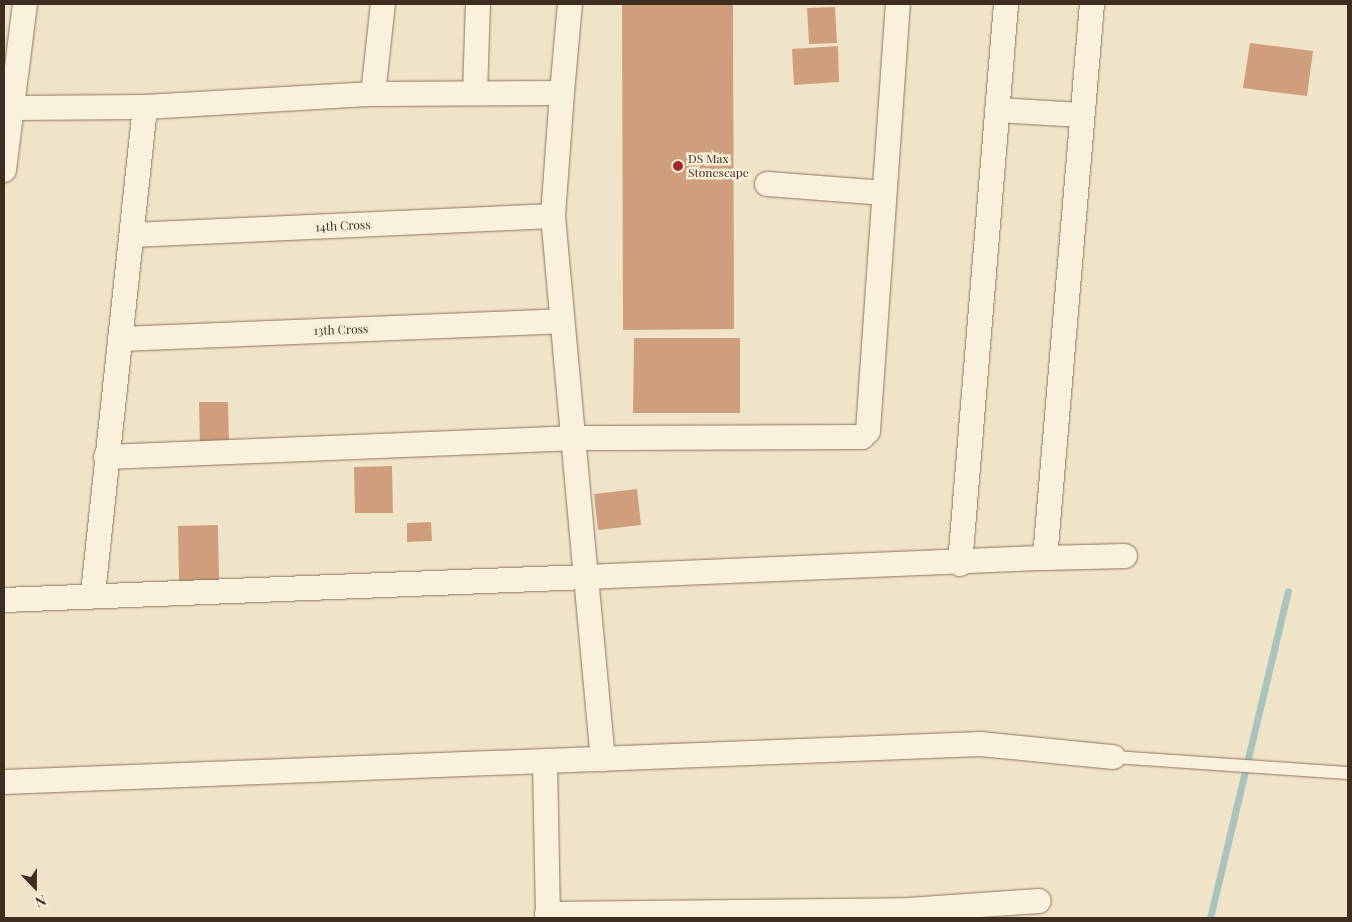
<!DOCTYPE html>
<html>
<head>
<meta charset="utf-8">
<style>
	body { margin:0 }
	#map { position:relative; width:1352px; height:922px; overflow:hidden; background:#f0e4c8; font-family:"Playfair Display",serif }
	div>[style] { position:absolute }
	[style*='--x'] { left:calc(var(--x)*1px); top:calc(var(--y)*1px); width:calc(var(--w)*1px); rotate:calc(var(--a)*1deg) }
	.stream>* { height:7px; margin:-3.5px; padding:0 3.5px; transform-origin:3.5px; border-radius:3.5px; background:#a9c4bc }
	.building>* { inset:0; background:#cf9f7d }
	.roads { filter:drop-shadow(0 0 1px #8d765c) drop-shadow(0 0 1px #8d765c) }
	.lane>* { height:12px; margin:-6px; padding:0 6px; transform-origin:6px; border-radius:6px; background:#faf1dc }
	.street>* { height:24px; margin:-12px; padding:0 12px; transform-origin:12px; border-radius:12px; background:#faf1dc }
	.dots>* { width:14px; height:14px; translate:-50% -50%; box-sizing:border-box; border:2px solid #f7eed8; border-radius:50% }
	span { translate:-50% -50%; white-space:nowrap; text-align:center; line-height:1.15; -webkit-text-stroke:5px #f7eed8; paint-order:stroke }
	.poi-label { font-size:12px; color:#3d2e20 }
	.left { translate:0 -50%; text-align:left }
	.street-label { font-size:12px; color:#3d2e20 }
	.frame { position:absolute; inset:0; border:5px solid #3d2e20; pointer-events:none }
	.north { position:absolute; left:10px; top:862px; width:50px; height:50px; -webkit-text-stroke:4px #f7eed8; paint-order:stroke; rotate:158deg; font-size:14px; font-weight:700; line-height:20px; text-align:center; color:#3d2e20 }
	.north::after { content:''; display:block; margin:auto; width:18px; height:22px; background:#3d2e20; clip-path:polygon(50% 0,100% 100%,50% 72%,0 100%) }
</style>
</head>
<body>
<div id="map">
	<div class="stream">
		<div style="--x:1210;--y:918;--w:336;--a:-76.6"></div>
	</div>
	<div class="building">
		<div style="clip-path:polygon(622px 4px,733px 4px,734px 329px,623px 330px)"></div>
		<div style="clip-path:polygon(835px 7px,837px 43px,809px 44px,807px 8px)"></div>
		<div style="clip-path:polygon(1250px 43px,1313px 51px,1307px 96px,1243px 88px)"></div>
		<div style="clip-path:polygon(838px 46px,839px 82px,794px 85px,792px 49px)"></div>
		<div style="clip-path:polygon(634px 338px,740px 338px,740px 413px,633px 413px)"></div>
		<div style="clip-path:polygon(199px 402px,228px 402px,229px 445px,200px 446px)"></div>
		<div style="clip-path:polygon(392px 466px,393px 513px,355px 513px,354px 467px)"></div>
		<div style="clip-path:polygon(637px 489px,641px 525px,598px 530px,594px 494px)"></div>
		<div style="clip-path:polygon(431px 522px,432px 541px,407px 542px,407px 523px)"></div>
		<div style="clip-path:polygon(218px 525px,219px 580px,179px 581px,178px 526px)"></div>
	</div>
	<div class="roads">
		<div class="lane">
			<div style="--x:1113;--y:757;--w:236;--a:3.9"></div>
		</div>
		<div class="street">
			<div style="--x:475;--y:93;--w:89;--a:-88.1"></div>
			<div style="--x:562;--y:93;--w:89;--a:-84.9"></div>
			<div style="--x:373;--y:94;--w:91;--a:-83.7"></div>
			<div style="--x:145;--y:107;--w:228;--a:-3.3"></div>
			<div style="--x:373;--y:94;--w:189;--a:-0.3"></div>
			<div style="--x:562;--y:93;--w:123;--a:94.2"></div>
			<div style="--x:553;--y:216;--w:363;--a:84.8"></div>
			<div style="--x:586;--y:577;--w:459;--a:-2.4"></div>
			<div style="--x:1045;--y:558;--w:556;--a:-85.15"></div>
			<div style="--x:12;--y:108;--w:133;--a:-0.4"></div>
			<div style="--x:145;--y:107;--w:491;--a:96.1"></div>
			<div style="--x:997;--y:110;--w:85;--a:3.4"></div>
			<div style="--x:4;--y:170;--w:167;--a:-82.8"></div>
			<div style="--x:767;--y:184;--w:116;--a:4.4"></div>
			<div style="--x:133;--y:235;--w:420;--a:-2.6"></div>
			<div style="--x:120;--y:339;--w:442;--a:-2.3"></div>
			<div style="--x:106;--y:457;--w:466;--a:-2.3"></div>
			<div style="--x:572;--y:438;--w:290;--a:-0.2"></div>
			<div style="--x:862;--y:437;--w:8;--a:-45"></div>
			<div style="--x:868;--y:431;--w:428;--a:-86"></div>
			<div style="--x:1045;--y:558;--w:80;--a:-1.4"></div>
			<div style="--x:960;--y:564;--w:562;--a:-85.3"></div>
			<div style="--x:4;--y:600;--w:582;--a:-2.26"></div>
			<div style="--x:586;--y:577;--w:183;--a:84.7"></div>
			<div style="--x:545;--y:762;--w:156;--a:88.9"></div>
			<div style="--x:4;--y:782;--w:977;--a:-2.23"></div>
			<div style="--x:980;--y:744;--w:134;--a:5.6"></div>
			<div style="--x:547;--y:914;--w:361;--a:-0.6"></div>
			<div style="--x:908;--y:910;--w:131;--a:-3.9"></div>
		</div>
	</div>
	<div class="dots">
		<div style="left:678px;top:166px;background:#9e2a2b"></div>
	</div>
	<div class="poi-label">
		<span class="left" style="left:688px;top:166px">DS Max<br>Stonescape</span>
	</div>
	<div class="street-label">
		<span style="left:343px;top:226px;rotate:-3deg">14th Cross</span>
		<span style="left:341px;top:330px;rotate:-2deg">13th Cross</span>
	</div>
	<div class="frame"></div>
	<div class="north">N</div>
</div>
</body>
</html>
